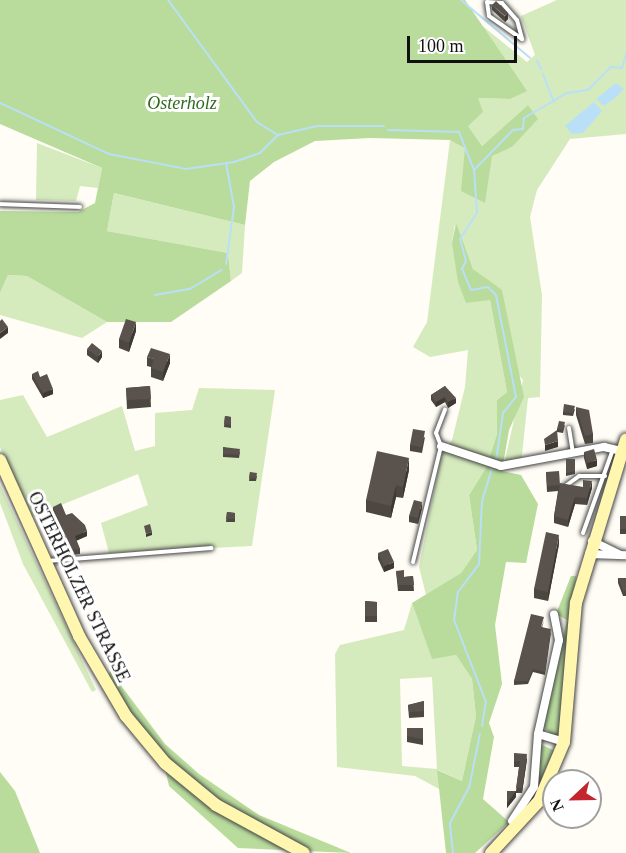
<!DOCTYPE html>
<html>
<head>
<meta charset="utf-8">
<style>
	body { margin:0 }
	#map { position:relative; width:626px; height:853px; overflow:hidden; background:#fffdf5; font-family:Georgia,serif }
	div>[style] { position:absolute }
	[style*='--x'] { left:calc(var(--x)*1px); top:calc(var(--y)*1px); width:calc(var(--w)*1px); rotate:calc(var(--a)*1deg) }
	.green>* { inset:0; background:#d5ebbd }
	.forest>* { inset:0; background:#b9dc9c }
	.water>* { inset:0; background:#b9e0f7 }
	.stream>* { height:2px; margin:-1px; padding:0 1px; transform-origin:1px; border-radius:1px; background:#b9e0f7 }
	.roads { filter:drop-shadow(0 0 2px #444) drop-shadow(0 0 2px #444) }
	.lane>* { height:4px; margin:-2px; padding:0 2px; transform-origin:2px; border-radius:2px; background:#fff }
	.street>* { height:8px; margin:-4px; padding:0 4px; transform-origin:4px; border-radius:4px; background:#fff }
	.secondary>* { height:12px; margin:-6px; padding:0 6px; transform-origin:6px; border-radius:6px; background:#fff6b0 }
	.wall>* { inset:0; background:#4d4742 }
	.shaded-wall>* { inset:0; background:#3f3936 }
	.building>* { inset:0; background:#5a524d }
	span { translate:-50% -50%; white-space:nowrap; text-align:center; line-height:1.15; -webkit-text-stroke:6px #fff; paint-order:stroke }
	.park-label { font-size:18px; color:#2f6b1f; font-style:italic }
	.street-label { font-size:18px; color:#111 }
	.north { position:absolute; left:542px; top:769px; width:60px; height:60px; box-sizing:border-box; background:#fff; border:2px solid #a0a0a0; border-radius:50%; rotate:248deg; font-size:16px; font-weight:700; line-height:24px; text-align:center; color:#111 }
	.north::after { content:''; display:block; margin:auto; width:21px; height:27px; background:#c4262e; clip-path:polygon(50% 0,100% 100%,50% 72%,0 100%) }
	.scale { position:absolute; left:407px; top:36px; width:110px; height:27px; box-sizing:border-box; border:3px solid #111; border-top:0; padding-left:8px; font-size:18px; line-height:21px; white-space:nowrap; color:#111; -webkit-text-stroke:4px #fff; paint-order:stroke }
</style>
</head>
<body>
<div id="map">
	<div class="green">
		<div style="clip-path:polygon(557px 0,626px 0,626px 134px,570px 139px,537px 190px,530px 217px,542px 295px,540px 397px,528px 398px,521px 464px,504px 464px,523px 380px,515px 371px,502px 291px,473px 269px,455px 224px,452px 243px,490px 300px,507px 392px,497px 400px,497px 434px,486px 468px,469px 495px,477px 550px,461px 573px,426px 595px,419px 567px,441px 456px,452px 440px,465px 387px,468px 350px,430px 357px,413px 347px,427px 322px,450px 140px,491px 156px,512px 147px,528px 105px,482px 146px,467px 125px,477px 98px,510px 99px,496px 53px,479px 23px,527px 62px,535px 55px,521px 16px)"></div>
		<div style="clip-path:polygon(37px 143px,102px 168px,98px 188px,80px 186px,76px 201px,36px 200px)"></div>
		<div style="clip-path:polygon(114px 193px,245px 225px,242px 273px,231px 281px,228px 253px,107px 231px)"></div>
		<div style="clip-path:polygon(8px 275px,27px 276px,107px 322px,82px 338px,0 315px,0 293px)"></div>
		<div style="clip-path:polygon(199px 388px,275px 390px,252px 546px,109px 553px,101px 523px,148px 505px,138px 474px,29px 518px,0 447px,0 400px,23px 395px,47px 437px,122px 406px,135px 451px,155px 446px,155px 413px,192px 410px)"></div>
		<div style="clip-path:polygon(0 485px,96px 690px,92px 692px,23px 564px,0 503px)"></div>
		<div style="clip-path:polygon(evenodd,412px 603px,432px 658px,456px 655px,472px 679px,476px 716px,462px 781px,438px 770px,441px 790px,415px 776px,337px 767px,335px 654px,340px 645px,404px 630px,412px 603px,432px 677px,437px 769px,402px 766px,400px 679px,432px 677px)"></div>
	</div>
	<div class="forest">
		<div style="clip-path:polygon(0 0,465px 0,527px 91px,510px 99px,478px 98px,483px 112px,468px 126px,482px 146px,528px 105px,538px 119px,512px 147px,492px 156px,485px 203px,461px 191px,465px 148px,450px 140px,370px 138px,315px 141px,274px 162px,250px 181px,245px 225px,114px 193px,107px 231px,228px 253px,231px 281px,171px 322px,107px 322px,27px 276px,8px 275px,0 293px,0 211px,78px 212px,95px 203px,102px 168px,0 124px)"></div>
		<div style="clip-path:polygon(456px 223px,473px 269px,502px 290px,524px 397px,509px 430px,502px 471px,521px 475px,538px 504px,526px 563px,506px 562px,495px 625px,502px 684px,489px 723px,494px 737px,483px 799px,509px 822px,475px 853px,446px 853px,437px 770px,462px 781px,476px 716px,472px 679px,456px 655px,432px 659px,412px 603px,461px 573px,477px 550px,469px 495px,486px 468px,497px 434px,497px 400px,507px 392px,490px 300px,466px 303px,458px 282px,452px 243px)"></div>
		<div style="clip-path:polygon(571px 576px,576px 576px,562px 733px,554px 737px,542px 725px,567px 620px,556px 614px)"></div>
		<div style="clip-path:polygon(110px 671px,165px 744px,199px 774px,259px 815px,351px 853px,238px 848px,169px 786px,161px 750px,128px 713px,107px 680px)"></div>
		<div style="clip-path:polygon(540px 744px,555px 751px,542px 784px,537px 782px)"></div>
		<div style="clip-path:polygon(0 772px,15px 791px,40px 853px,0 853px)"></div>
	</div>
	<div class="water">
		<div style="clip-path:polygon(616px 83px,624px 89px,615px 98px,604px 106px,596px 99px)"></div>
		<div style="clip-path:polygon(594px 102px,602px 111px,583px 133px,572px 134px,565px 126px)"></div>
	</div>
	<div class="stream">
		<div style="--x:168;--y:0;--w:151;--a:53.9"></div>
		<div style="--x:257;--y:122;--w:25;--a:32"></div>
		<div style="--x:461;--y:0;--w:90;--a:40"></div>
		<div style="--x:537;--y:61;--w:9;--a:63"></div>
		<div style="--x:543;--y:74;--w:30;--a:69"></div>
		<div style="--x:0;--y:103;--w:120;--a:25.1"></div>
		<div style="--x:109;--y:154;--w:78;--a:11"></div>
		<div style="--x:186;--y:169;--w:49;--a:-8.3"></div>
		<div style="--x:234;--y:162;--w:28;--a:-19"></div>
		<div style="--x:260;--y:153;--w:25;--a:-45"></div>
		<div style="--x:278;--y:135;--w:40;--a:-13"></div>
		<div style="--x:317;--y:126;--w:67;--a:0"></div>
		<div style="--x:388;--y:130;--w:71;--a:1.6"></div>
		<div style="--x:459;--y:132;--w:41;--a:68.5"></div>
		<div style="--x:226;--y:264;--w:58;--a:-82"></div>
		<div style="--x:234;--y:207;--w:45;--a:-100.3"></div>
		<div style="--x:155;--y:295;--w:36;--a:-10"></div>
		<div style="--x:190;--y:289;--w:37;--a:-31"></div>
		<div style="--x:496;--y:461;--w:49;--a:-81.7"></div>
		<div style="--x:503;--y:413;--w:21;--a:-51"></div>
		<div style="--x:516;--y:397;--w:104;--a:-101.1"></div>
		<div style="--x:496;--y:295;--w:11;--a:-135"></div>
		<div style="--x:488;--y:287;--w:17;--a:170"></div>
		<div style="--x:471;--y:290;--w:23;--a:-113"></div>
		<div style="--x:462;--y:269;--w:9;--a:-63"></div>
		<div style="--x:466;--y:261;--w:23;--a:-105"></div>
		<div style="--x:460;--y:239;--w:31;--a:-57"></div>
		<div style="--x:477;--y:213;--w:43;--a:-94"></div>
		<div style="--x:474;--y:170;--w:56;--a:-45.7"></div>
		<div style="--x:513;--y:130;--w:10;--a:-6"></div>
		<div style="--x:523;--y:129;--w:11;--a:-85"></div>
		<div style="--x:524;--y:118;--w:50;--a:-30.2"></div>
		<div style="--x:567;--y:93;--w:21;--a:-8"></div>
		<div style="--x:588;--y:90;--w:33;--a:-45"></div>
		<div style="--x:611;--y:67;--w:11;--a:5"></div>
		<div style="--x:622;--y:68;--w:14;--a:-73"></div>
		<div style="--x:482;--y:726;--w:24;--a:-81"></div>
		<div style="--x:486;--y:702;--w:88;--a:-111.3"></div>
		<div style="--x:454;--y:620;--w:28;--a:-82"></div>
		<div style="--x:458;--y:592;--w:35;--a:-53"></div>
		<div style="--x:479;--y:564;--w:63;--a:-87.3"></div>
		<div style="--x:482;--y:501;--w:37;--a:-73"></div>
		<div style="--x:453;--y:853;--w:30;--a:-96"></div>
		<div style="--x:450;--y:823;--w:40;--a:-62"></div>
		<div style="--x:469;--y:788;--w:55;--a:-78.5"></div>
	</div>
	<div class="roads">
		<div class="lane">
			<div style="--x:487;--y:2;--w:15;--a:4"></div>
			<div style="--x:502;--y:3;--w:23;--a:49"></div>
			<div style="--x:517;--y:20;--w:20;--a:75"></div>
			<div style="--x:522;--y:39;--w:40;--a:-145.1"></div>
			<div style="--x:489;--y:16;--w:14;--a:-98"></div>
			<div style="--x:0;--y:204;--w:80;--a:2.1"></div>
			<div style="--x:569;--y:428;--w:25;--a:81"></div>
			<div style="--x:564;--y:487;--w:19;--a:-36"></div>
			<div style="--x:579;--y:476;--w:26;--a:0"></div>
			<div style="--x:583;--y:533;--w:89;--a:-70.3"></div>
			<div style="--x:47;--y:561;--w:165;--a:-4.5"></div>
			<div style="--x:413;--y:562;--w:119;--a:-76.4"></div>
			<div style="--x:441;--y:446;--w:14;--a:-111"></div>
			<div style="--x:436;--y:433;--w:25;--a:-69"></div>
		</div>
		<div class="street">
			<div style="--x:441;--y:446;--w:63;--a:18.4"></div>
			<div style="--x:501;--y:466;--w:105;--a:-10.5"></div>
			<div style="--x:604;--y:447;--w:23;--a:13"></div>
			<div style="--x:592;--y:541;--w:32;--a:26"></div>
			<div style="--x:589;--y:554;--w:37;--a:2"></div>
			<div style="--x:538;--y:734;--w:27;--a:17"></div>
			<div style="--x:512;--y:821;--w:40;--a:-57.1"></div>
			<div style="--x:534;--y:787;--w:53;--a:-85.7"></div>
			<div style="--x:538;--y:734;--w:96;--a:-77.4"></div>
			<div style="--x:559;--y:640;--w:26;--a:-101"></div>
		</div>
		<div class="secondary">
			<div style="--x:0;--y:460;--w:193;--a:65.8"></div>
			<div style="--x:79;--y:636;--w:93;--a:59.6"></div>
			<div style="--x:126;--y:716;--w:61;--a:50.3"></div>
			<div style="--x:165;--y:763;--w:66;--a:39.5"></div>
			<div style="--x:216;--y:805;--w:100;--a:28.6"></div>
			<div style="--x:491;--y:853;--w:71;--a:-47.3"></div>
			<div style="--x:539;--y:801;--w:64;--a:-67"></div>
			<div style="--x:564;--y:742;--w:140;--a:-85.1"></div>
			<div style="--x:576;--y:603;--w:171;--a:-73"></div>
		</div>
	</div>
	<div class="wall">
		<div style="clip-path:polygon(492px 5px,508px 19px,505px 22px,492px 10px)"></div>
		<div style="clip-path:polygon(136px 331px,129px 352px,119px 348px,119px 339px)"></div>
		<div style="clip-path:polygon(87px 349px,102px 357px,98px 363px,87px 355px)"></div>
		<div style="clip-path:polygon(147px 357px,170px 363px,163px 381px,151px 377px,151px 367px,147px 366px)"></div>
		<div style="clip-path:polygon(32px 374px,40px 377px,53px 394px,43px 398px,32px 379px)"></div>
		<div style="clip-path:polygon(150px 386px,151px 407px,127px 409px,126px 388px)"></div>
		<div style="clip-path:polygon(445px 386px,456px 403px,448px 408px,445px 402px,436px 407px,431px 400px,431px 395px)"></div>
		<div style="clip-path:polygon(576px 407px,593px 434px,593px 443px,585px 444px,576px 415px)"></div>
		<div style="clip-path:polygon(575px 409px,573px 416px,563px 415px,563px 412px)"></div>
		<div style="clip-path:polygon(225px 416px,231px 417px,231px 428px,224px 427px)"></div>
		<div style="clip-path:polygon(565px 425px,563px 433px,557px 432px,557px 429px)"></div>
		<div style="clip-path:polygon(425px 437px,422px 453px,410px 451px,410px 445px)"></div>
		<div style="clip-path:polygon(223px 447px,240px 452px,239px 458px,223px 457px)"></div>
		<div style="clip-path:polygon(584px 452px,597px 466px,587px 469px,584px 458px)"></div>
		<div style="clip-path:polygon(566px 459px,575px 459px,575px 474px,566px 476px)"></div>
		<div style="clip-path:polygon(409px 470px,403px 498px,396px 497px,391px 518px,366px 512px,366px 500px)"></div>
		<div style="clip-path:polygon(250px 472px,257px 476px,256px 481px,249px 481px)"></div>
		<div style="clip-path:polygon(546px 472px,560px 485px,592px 488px,587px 505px,575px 504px,568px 527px,554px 523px,554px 516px,558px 491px,547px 492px)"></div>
		<div style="clip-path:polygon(53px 507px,66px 515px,87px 536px,76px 541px,80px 549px,80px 554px,71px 555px,53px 512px)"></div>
		<div style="clip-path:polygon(422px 508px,418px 524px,409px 522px,409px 516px)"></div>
		<div style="clip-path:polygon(227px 512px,235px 513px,235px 522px,226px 522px)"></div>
		<div style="clip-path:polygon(620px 516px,626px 516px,626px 534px,620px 534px)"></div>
		<div style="clip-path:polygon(559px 544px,548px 601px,534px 598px,534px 589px)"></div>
		<div style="clip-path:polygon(378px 553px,394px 568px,384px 572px,378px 559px)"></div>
		<div style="clip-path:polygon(396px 571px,404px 577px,413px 576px,414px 591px,398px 591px)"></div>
		<div style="clip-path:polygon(618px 578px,626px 578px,626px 596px,623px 596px,618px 583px)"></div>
		<div style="clip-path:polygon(365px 601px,377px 602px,377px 622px,365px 622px)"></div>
		<div style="clip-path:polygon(544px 621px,542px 627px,551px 633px,545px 675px,533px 672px,528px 684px,514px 685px,514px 681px)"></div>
		<div style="clip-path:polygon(424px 701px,424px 717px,409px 718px,408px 705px)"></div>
		<div style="clip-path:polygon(407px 728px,423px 728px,423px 745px,407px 742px)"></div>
		<div style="clip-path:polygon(514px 753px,527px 759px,522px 793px,516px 793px,516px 797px,507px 808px,507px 791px,516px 791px,519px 767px,514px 767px)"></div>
	</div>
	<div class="shaded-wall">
		<div style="clip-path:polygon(508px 13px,508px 19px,505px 22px,505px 16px)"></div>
		<div style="clip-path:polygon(136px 322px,136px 331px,129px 352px,129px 343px)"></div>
		<div style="clip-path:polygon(8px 327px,8px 333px,0 339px,0 333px)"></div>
		<div style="clip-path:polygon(102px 351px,102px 357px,98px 363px,98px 357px)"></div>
		<div style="clip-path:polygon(170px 354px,170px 363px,163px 381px,163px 372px)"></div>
		<div style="clip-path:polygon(53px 389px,53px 394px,43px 398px,43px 393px)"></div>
		<div style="clip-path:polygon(445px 397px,445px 402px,436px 407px,436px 402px)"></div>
		<div style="clip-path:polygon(456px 398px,456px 403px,448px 408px,448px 402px)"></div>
		<div style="clip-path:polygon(558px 441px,558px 447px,545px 451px,545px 445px)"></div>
		<div style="clip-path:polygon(409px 458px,409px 470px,403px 498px,403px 487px)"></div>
		<div style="clip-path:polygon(597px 460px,597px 466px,587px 469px,587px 463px)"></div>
		<div style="clip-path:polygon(592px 481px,592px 488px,587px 505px,587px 498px)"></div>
		<div style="clip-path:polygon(396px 485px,396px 497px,391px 518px,391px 506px)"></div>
		<div style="clip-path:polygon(575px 497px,575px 504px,568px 527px,568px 520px)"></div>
		<div style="clip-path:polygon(422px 502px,422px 508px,418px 524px,418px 518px)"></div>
		<div style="clip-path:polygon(87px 531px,87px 536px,75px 541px,75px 536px)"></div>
		<div style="clip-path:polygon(152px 532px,152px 535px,146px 537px,146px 534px)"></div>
		<div style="clip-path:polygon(559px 535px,559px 544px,548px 601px,548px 592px)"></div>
		<div style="clip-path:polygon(394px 562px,394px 568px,384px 572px,384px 566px)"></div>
		<div style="clip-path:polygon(527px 754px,527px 759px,522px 793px,522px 788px)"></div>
		<div style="clip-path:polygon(516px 791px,516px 797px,507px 808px,507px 803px)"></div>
	</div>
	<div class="building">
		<div style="clip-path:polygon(496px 1px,508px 13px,505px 16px,492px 5px)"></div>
		<div style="clip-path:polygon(2px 319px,8px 327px,0 333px,0 321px)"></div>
		<div style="clip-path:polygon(126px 319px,136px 322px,129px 343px,119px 339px)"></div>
		<div style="clip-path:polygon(92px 343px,102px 351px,98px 357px,87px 349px)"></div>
		<div style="clip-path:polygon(151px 348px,170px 354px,163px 372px,151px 368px,154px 359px,147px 357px)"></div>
		<div style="clip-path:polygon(38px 371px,40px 377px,47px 374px,53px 389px,43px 393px,32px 374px)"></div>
		<div style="clip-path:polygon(150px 386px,151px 399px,127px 400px,126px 388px)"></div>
		<div style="clip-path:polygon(445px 386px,456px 398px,448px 402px,445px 397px,436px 402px,431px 395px)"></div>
		<div style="clip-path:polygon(564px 404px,575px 406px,573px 413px,563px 412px)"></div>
		<div style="clip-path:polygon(576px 407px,589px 410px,593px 434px,585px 436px)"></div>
		<div style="clip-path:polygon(225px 416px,231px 417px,231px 425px,224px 424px)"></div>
		<div style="clip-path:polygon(559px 421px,565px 422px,563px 430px,557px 429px)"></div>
		<div style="clip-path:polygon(413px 429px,425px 431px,422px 447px,410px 445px)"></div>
		<div style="clip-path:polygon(557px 430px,558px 441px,545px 445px,544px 439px)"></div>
		<div style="clip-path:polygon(223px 447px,240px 449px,239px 455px,223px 454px)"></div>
		<div style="clip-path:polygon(594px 449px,597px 460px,587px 463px,584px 452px)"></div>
		<div style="clip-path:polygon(377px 451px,409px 458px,403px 487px,396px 485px,391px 506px,366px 500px)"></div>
		<div style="clip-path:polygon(566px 459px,575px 459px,575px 471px,566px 473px)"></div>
		<div style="clip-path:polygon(559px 471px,560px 485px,547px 486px,546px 472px)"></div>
		<div style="clip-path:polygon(250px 472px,257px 473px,256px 478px,249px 478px)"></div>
		<div style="clip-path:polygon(583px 480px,592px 481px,587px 498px,575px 497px,568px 520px,554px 516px,560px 483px,583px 487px)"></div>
		<div style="clip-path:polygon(414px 500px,422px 502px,418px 518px,409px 516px)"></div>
		<div style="clip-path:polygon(61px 503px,66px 515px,72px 513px,85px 525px,87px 531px,75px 536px,80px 549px,71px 550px,53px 507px)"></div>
		<div style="clip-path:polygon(227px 512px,235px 513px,235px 519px,226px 519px)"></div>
		<div style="clip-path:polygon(620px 516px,626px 516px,626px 529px,620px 529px)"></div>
		<div style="clip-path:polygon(150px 524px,152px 532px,146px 534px,144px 526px)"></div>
		<div style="clip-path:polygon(546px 532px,559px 535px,548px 592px,534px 589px)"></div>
		<div style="clip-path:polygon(388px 549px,394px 562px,384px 566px,378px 553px)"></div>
		<div style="clip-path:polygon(404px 570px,404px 577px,413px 576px,414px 585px,398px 585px,396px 571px)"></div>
		<div style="clip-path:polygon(618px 578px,626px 578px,626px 591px,623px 591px)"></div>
		<div style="clip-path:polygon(365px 601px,377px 602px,377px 616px,365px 616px)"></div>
		<div style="clip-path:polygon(531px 614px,544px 617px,541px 627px,551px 629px,545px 672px,533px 669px,528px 681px,514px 681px)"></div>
		<div style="clip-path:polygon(424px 701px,424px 711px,409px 712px,408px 705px)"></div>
		<div style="clip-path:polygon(407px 728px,423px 728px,423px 739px,407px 736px)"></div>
		<div style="clip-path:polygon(514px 753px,527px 754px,522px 788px,516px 788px,520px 761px,514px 761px)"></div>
		<div style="clip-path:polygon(507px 791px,516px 791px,507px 803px)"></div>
	</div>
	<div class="park-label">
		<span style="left:182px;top:103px">Osterholz</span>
	</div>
	<div class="street-label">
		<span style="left:79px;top:587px;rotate:64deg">OSTERHOLZER STRASSE</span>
	</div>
	<div class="north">N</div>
	<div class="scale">100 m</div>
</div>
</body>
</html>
